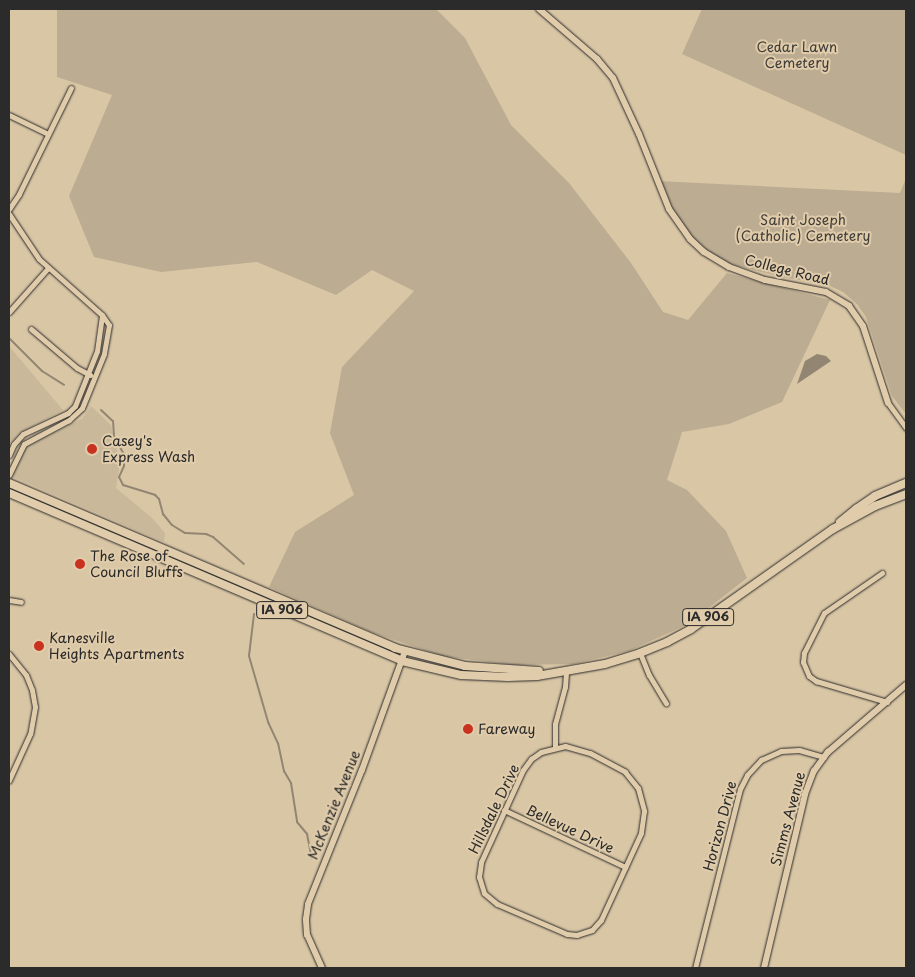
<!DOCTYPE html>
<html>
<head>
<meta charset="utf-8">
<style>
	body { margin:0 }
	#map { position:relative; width:915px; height:977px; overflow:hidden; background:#d9c6a5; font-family:"Playpen Sans",sans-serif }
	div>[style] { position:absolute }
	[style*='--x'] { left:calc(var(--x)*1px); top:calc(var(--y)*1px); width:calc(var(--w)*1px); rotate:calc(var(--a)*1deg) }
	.built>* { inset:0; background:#c9b89a }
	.green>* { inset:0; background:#bcac91 }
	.water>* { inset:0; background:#928673 }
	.stream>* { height:2px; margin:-1px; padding:0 1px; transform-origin:1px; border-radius:1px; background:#928673 }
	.roads { filter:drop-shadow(0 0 1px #2b2b2b) drop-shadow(0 0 1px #2b2b2b) }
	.minor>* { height:5px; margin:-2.5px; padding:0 2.5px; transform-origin:2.5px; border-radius:2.5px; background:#e0ccaa }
	.tertiary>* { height:6px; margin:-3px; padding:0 3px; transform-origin:3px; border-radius:3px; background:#e0ccaa }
	.primary>* { height:8px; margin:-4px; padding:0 4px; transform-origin:4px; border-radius:4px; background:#e0ccaa }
	.dots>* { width:14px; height:14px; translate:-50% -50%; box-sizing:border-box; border:2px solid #e0ccaa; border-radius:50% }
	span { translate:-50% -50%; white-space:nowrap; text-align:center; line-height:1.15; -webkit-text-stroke:4px #e0ccaa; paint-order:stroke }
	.shield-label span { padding:1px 4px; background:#e0ccaa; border:1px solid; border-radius:4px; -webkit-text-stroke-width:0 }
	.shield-label { font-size:12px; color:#2b2b2b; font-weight:700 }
	.park-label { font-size:14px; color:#413e3a }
	.street-label { font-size:14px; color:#2b2b2b }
	.poi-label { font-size:14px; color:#2b2b2b }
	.left { translate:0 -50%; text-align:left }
	.frame { position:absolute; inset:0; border:10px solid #2b2b2b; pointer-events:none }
</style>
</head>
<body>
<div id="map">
	<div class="built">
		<div style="clip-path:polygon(9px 346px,63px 410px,18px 434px,9px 445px)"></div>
		<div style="clip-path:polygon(91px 406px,111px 425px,120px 462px,116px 488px,151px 517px,165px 533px,164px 542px,11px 476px,23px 452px,31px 443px,82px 419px)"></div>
	</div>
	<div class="green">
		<div style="clip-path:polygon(57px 9px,436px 9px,465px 38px,511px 125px,569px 183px,631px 263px,663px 312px,688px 320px,727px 273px,830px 300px,782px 402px,729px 424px,682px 432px,667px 480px,687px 490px,726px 531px,747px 578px,688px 624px,629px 651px,574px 664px,515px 665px,442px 656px,371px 632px,269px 587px,295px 532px,354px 495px,330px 433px,342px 367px,414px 291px,372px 270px,336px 295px,257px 262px,161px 272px,94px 257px,69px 196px,112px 95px,57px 77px)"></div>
		<div style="clip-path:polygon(702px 9px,906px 9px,906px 155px,682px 54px)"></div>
		<div style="clip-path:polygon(906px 178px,906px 414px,892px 396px,866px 317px,857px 304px,843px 292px,828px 285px,782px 277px,715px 260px,675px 219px,658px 181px,900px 193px)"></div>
	</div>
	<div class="water">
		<div style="clip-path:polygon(817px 354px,826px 356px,831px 361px,797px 384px,805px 361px)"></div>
	</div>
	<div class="stream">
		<div style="--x:9;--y:338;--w:47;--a:45"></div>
		<div style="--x:42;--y:371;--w:26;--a:32"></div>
		<div style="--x:101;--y:410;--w:16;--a:43"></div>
		<div style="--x:113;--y:421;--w:16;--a:86"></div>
		<div style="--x:114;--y:437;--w:20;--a:60"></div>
		<div style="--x:124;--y:454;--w:12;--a:90"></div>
		<div style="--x:124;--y:466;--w:12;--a:114"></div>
		<div style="--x:119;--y:477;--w:9;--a:63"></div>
		<div style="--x:123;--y:485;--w:34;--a:17"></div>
		<div style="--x:155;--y:495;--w:6;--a:45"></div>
		<div style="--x:159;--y:499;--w:16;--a:75"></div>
		<div style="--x:163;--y:514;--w:14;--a:51"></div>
		<div style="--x:172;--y:525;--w:15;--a:32"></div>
		<div style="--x:185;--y:533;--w:21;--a:3"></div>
		<div style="--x:206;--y:534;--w:8;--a:23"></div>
		<div style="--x:213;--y:537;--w:41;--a:41.1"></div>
		<div style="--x:254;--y:614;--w:42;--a:96.8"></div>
		<div style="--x:249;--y:656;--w:69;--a:73.9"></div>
		<div style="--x:268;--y:722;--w:23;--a:65"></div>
		<div style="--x:278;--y:743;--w:29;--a:78"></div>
		<div style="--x:284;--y:771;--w:14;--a:60"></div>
		<div style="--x:291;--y:783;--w:39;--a:81"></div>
		<div style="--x:297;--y:822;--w:16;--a:50"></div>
		<div style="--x:307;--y:834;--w:25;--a:79"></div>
	</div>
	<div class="roads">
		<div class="minor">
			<div style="--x:9;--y:115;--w:43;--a:26"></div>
			<div style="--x:9;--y:209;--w:18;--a:-56"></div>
			<div style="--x:19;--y:194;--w:118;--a:-63.9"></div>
			<div style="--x:9;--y:214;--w:54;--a:56.3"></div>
			<div style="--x:39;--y:259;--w:84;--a:41.6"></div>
			<div style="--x:102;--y:315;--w:12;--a:55"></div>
			<div style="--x:109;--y:325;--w:29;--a:100"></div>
			<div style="--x:104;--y:354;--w:58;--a:112.2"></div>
			<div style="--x:82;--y:408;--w:18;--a:137"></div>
			<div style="--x:69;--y:420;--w:51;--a:151.9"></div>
			<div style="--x:24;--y:444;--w:34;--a:116"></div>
			<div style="--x:9;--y:312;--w:59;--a:-48.4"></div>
			<div style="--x:31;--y:329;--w:60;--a:40.3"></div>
			<div style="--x:77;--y:368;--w:15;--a:28"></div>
			<div style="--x:888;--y:403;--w:31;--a:54"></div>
			<div style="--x:9;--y:455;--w:12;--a:-66"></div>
			<div style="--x:14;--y:444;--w:13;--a:-48"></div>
			<div style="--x:23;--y:434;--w:50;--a:-25"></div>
			<div style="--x:68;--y:413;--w:10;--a:-45"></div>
			<div style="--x:75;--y:406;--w:59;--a:-68.2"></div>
			<div style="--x:97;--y:351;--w:36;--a:-82"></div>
			<div style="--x:882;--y:573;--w:70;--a:145.4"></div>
			<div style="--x:824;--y:613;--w:45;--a:116.6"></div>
			<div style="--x:804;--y:653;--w:9;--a:96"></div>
			<div style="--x:803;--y:662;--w:15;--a:67"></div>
			<div style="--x:809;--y:676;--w:9;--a:36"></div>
			<div style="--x:816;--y:681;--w:74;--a:16.5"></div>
			<div style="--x:9;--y:600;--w:12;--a:9"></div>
			<div style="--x:640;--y:653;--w:24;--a:68"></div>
			<div style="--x:649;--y:675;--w:33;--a:59"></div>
			<div style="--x:9;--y:654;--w:27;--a:51"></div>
			<div style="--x:26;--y:675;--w:16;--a:68"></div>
			<div style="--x:32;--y:690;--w:17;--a:80"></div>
			<div style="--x:35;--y:707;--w:27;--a:100"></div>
			<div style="--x:30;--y:734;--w:51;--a:114.5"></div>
			<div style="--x:565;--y:746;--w:26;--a:16"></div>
			<div style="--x:590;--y:753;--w:40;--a:28"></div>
			<div style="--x:625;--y:772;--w:21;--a:51"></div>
			<div style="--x:638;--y:788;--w:24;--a:75"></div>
			<div style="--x:644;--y:811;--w:22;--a:98"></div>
			<div style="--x:641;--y:833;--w:96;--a:114.7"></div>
			<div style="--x:601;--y:920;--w:13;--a:132"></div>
			<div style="--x:592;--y:930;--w:16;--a:162"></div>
			<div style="--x:577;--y:935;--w:10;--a:-174"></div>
			<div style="--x:567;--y:934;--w:76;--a:-156.8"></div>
			<div style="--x:497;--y:904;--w:17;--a:-140"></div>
			<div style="--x:484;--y:893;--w:17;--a:-107"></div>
			<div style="--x:479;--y:877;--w:15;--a:-82"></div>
			<div style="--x:481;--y:862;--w:101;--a:-65.5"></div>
			<div style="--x:523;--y:770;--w:14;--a:-54"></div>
			<div style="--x:531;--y:759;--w:12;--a:-35"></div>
			<div style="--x:541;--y:752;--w:25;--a:-14"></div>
			<div style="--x:555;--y:747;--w:23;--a:-90"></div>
			<div style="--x:555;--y:724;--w:38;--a:-75"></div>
			<div style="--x:565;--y:687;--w:16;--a:-86"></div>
			<div style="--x:504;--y:810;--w:134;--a:25.2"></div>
			<div style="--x:695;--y:968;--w:185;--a:-75.9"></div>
			<div style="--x:740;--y:789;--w:16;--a:-63"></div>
			<div style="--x:747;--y:775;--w:21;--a:-47"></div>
			<div style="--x:761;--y:760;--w:22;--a:-24"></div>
			<div style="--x:781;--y:751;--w:18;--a:-3"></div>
			<div style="--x:799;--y:750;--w:26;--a:16"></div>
		</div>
		<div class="tertiary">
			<div style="--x:539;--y:9;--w:77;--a:40.8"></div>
			<div style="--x:597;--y:59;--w:25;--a:50"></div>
			<div style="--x:613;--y:78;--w:62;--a:65.1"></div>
			<div style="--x:639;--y:134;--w:81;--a:68.2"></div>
			<div style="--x:669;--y:209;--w:37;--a:55"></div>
			<div style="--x:690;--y:239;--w:19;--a:43"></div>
			<div style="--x:704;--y:252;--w:29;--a:31"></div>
			<div style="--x:729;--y:267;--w:38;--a:20"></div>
			<div style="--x:765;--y:280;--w:62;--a:11.1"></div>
			<div style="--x:826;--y:292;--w:27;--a:31"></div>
			<div style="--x:849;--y:306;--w:24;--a:55"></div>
			<div style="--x:863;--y:326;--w:81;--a:72"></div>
			<div style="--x:322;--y:968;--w:36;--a:-114"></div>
			<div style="--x:307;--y:935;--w:16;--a:-94"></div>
			<div style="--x:306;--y:919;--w:15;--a:-82"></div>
			<div style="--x:308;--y:904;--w:144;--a:-68.1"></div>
			<div style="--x:362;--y:770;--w:127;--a:-70.1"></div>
			<div style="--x:764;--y:968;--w:179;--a:-76.7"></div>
			<div style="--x:805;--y:794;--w:25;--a:-69"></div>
			<div style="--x:814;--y:771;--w:24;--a:-54"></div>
			<div style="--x:828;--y:752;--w:103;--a:-40.7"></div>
		</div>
		<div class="primary">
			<div style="--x:9;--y:483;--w:420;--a:23.1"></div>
			<div style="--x:395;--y:648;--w:72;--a:14.4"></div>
			<div style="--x:465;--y:666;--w:74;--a:3.9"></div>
			<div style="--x:9;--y:493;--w:427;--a:23.1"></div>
			<div style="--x:402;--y:661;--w:61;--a:13.3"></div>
			<div style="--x:461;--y:675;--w:47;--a:2.4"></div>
			<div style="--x:508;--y:677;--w:29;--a:-2"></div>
			<div style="--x:537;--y:676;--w:69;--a:-10"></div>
			<div style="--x:605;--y:664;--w:37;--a:-17"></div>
			<div style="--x:640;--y:653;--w:29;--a:-22"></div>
			<div style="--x:667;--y:642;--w:27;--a:-28"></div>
			<div style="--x:691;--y:629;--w:174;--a:-35.2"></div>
			<div style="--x:833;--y:529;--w:48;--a:-28.7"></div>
			<div style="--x:875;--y:506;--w:33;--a:-21"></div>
			<div style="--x:840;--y:522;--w:21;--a:-39"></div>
			<div style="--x:856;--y:509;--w:23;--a:-34"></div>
			<div style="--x:875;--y:496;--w:34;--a:-23"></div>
		</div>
	</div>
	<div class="dots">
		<div style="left:92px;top:449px;background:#c8321e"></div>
		<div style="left:80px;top:564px;background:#c8321e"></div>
		<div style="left:39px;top:646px;background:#c8321e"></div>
		<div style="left:468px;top:729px;background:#c8321e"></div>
	</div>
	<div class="shield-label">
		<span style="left:282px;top:610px">IA 906</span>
		<span style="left:708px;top:617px">IA 906</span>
	</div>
	<div class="park-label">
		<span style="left:797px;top:55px">Cedar Lawn<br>Cemetery</span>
		<span style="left:803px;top:228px">Saint Joseph<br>(Catholic) Cemetery</span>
	</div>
	<div class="street-label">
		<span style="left:787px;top:270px;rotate:14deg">College Road</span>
		<span style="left:334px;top:805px;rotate:-68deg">McKenzie Avenue</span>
		<span style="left:494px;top:809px;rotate:-64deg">Hillsdale Drive</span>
		<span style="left:788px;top:819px;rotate:-75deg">Simms Avenue</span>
		<span style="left:720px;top:826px;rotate:-75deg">Horizon Drive</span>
		<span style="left:570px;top:829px;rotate:25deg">Bellevue Drive</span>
	</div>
	<div class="poi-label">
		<span class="left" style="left:102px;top:449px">Casey's<br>Express Wash</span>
		<span class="left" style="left:90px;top:564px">The Rose of<br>Council Bluffs</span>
		<span class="left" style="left:49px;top:646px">Kanesville<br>Heights Apartments</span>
		<span class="left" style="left:478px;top:729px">Fareway</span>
	</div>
	<div class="frame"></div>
</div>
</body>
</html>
